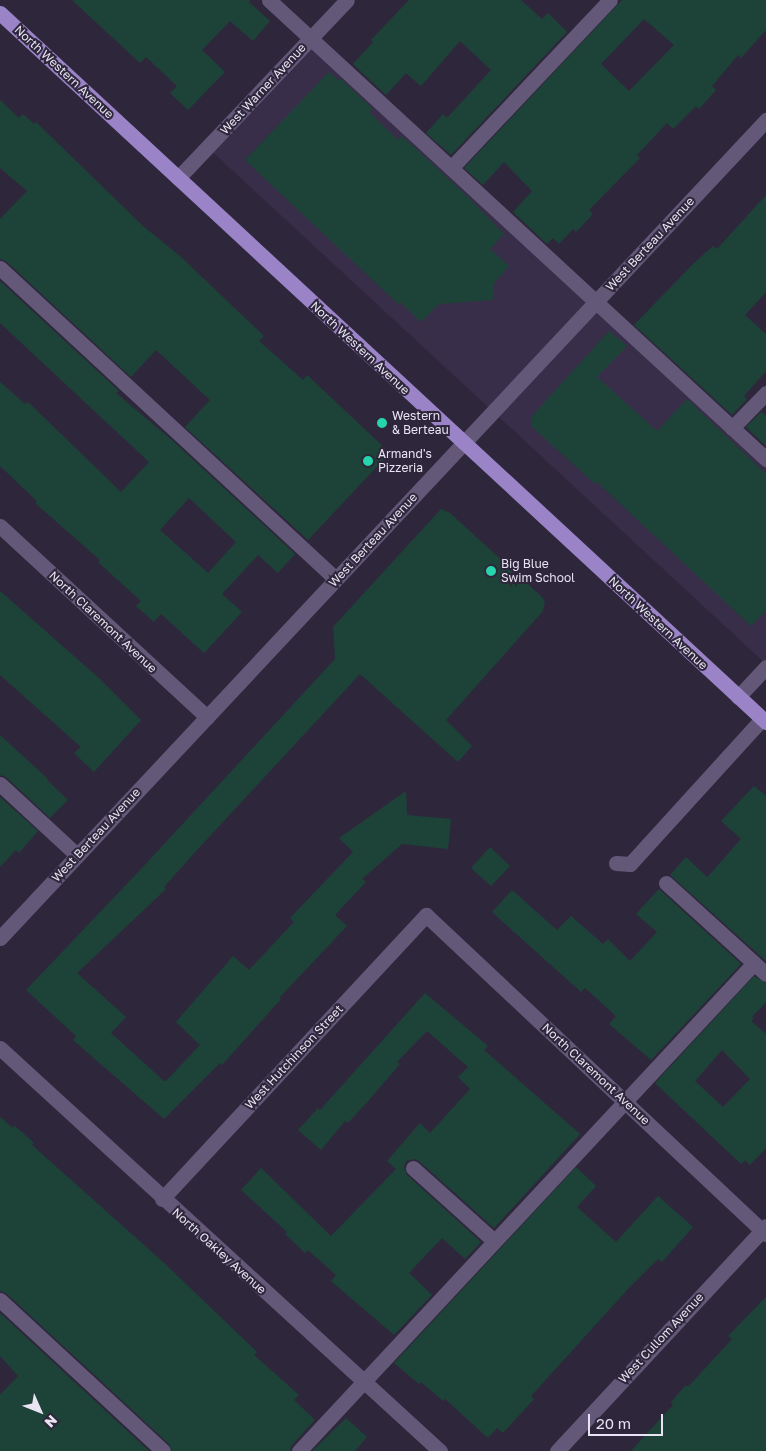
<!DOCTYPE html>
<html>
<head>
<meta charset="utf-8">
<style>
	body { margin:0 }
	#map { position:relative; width:766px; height:1451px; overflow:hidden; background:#2e273c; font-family:"Golos Text",sans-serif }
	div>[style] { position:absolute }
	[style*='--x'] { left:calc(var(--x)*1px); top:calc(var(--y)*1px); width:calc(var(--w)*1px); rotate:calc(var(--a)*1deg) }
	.built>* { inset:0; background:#382e49 }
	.building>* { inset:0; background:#1d4338 }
	.minor>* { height:15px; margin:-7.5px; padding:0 7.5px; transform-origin:7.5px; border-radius:7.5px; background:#645879 }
	.major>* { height:15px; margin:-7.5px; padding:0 7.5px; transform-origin:7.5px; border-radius:7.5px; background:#9b83c7 }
	.dots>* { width:14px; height:14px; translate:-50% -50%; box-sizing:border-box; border:2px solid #2e273c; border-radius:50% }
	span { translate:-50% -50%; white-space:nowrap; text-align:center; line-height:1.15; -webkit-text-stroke:4px #2e273c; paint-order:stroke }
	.street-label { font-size:12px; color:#e9e4f3 }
	.poi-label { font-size:12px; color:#e9e4f3 }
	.left { translate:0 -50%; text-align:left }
	.north { position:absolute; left:15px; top:1386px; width:50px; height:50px; -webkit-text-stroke:4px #2e273c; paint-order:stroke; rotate:134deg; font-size:14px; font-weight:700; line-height:20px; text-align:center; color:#e9e4f3 }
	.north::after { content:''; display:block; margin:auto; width:18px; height:22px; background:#e9e4f3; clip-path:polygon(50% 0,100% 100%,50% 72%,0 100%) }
	.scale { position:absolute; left:588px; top:1414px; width:75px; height:22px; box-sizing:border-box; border:2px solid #e9e4f3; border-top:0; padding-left:6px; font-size:15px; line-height:18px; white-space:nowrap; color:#e9e4f3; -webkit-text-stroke:4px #2e273c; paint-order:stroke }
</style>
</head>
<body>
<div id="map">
	<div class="built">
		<div style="clip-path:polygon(305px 40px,766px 465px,766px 664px,205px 145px)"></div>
	</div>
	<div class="building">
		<div style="clip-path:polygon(72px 0,250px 0,249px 2px,270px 21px,253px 41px,230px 21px,202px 50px,225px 72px,188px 110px,170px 93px,177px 86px,146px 57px,140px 63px)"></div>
		<div style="clip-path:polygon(409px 0,521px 0,542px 19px,548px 13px,567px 32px,451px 155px,426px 133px,443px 114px,447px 118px,491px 70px,460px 41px,421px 86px,406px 73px,386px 95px,353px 64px,373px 42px,371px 40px)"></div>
		<div style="clip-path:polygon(evenodd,622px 0,766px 0,766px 30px,741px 58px,738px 55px,712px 86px,716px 90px,699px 109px,696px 106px,673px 129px,667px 123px,637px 155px,640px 158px,589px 210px,593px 214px,576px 232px,573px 229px,559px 244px,553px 238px,547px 244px,513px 212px,532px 191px,504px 162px,483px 185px,464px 168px,622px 0,644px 19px,674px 45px,629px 91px,601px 64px,644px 19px)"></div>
		<div style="clip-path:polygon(329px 72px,338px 80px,340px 78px,373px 109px,369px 112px,398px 140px,401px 136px,414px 147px,470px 199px,504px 234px,490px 249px,509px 266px,493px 285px,493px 300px,439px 304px,421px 322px,400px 302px,398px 304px,245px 160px)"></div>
		<div style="clip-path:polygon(0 100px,19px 118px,23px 114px,34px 124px,36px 122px,143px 226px,181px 257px,264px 336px,259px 341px,303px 380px,307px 375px,386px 449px,386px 457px,308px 540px,185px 427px,210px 400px,156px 350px,131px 377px,6px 261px,0 259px,0 219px,27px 191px,0 168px)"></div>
		<div style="clip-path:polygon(766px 195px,766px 292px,745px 315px,766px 334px,766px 371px,744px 396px,747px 399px,732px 415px,634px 325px,693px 264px,713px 246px,717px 249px)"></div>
		<div style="clip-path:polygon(evenodd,0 281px,119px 391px,116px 393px,173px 441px,295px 554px,278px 573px,258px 555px,222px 594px,242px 612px,204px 653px,161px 614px,154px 622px,136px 606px,141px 601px,98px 562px,100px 560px,35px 503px,37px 501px,0 466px,0 382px,25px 404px,28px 402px,121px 492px,149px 462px,0 323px,0 281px,189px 498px,236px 542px,208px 573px,160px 530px,189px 498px)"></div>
		<div style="clip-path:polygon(609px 331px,627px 346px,597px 377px,657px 431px,687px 399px,766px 474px,766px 610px,751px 626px,597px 482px,595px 484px,531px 426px,532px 416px)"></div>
		<div style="clip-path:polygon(761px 412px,766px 416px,766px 446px,746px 427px)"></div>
		<div style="clip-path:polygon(441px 509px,450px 513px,541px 596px,545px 602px,543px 611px,446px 720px,472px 746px,458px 762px,360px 674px,197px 850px,164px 887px,166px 889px,77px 973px,126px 1017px,111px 1033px,164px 1081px,166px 1081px,200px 1045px,176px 1022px,233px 956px,249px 970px,294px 922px,290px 918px,353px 852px,339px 838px,406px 791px,407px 815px,451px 819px,448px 849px,402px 844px,362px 879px,366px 882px,335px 915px,347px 926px,279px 998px,281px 999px,222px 1065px,220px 1063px,164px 1119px,73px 1040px,76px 1036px,26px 990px,142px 868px,335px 659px,333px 627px)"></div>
		<div style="clip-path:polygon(0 591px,100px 679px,141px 720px,94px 772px,74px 753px,81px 747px,0 675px)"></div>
		<div style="clip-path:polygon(0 735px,48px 779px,47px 780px,68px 800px,50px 818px,6px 777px,0 775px)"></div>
		<div style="clip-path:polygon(754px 786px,766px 796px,766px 961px,670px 875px,686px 857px,707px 877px,711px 873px,741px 839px,721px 821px)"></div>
		<div style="clip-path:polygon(0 797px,38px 831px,19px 853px,16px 850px,0 867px)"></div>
		<div style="clip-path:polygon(490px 847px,510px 866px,491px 886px,471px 868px)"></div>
		<div style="clip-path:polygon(659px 889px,741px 964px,651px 1060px,609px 1024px,616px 1016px,585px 988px,581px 992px,492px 912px,512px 890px,557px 930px,571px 916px,603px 944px,608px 939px,630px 961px,657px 932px,636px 914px)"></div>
		<div style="clip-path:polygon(evenodd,754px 976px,766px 983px,766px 1002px,752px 1017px,754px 1018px,751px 1021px,766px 1034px,766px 1148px,750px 1165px,745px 1160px,741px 1164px,655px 1083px,754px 976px,722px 1050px,750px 1079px,723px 1107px,695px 1081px,722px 1050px)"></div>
		<div style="clip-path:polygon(425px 993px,488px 1046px,484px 1050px,580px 1134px,494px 1228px,419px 1161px,414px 1159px,406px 1161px,404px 1167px,407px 1175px,481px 1242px,465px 1259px,442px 1238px,409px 1273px,432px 1295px,394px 1335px,331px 1281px,336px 1275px,308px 1250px,305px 1253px,285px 1234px,287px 1232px,241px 1190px,261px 1168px,331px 1236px,396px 1169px,387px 1161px,420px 1123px,430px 1133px,470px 1089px,458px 1077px,468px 1067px,427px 1031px,397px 1062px,400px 1064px,369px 1100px,348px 1123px,345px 1121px,321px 1150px,298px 1130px,318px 1108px,320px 1110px)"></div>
		<div style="clip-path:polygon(0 1117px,13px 1128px,14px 1125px,34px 1143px,32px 1145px,163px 1262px,257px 1352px,254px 1355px,299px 1395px,294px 1400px,315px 1420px,292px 1445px,290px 1451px,172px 1451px,169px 1444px,6px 1293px,0 1291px)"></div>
		<div style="clip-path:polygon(576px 1167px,596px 1186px,577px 1207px,616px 1242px,658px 1196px,693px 1227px,662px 1262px,658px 1259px,627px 1290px,531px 1396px,534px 1399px,503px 1433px,497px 1428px,488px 1438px,445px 1399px,443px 1401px,421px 1382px,419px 1384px,394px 1363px)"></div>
		<div style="clip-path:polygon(766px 1297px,766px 1451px,631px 1451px,673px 1405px,671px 1402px,686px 1385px,688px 1387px,732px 1339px,728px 1336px)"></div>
		<div style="clip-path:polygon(0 1313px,149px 1451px,0 1451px,0 1395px,18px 1376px,0 1356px)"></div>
		<div style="clip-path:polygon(346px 1418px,367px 1437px,355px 1451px,312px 1451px)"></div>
	</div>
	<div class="minor">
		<div style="--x:269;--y:0;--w:677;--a:42.72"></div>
		<div style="--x:451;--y:168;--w:231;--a:-46.6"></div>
		<div style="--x:178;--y:178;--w:245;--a:-46.5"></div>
		<div style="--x:0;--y:268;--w:458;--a:42.8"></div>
		<div style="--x:732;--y:428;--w:49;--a:-45.8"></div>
		<div style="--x:0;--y:526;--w:282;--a:42.7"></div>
		<div style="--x:738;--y:697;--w:41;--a:-47"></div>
		<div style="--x:0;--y:784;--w:105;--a:42.7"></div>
		<div style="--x:616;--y:863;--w:14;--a:4"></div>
		<div style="--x:630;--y:864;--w:196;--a:-47.7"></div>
		<div style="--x:666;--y:883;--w:135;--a:42.3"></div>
		<div style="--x:0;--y:938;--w:1121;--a:-46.88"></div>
		<div style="--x:0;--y:1048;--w:597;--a:42.49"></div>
		<div style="--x:413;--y:1168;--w:109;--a:42"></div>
		<div style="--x:162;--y:1199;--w:388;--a:-47.1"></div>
		<div style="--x:426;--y:915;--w:466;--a:43.2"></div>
		<div style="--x:0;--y:1300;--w:222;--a:42.8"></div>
		<div style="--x:299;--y:1451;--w:667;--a:-47"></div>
		<div style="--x:557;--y:1451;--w:307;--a:-47.1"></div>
	</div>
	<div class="major">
		<div style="--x:0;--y:13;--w:1044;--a:42.79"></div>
	</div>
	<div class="dots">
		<div style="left:382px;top:423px;background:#27d5ad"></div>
		<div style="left:368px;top:461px;background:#27d5ad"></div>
		<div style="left:491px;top:571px;background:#27d5ad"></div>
	</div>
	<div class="street-label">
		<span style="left:64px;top:72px;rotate:43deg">North Western Avenue</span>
		<span style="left:263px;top:89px;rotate:-47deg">West Warner Avenue</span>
		<span style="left:650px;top:244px;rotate:-47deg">West Berteau Avenue</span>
		<span style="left:360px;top:348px;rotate:43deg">North Western Avenue</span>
		<span style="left:373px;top:540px;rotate:-47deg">West Berteau Avenue</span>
		<span style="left:103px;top:622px;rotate:43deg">North Claremont Avenue</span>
		<span style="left:658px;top:623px;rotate:43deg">North Western Avenue</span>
		<span style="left:96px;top:835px;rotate:-47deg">West Berteau Avenue</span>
		<span style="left:294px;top:1057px;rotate:-47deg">West Hutchinson Street</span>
		<span style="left:596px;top:1074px;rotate:43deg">North Claremont Avenue</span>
		<span style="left:219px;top:1251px;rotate:42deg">North Oakley Avenue</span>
		<span style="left:661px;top:1338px;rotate:-47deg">West Cullom Avenue</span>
	</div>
	<div class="poi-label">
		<span class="left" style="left:392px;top:423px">Western<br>&amp; Berteau</span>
		<span class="left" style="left:378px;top:461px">Armand's<br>Pizzeria</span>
		<span class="left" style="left:501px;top:571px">Big Blue<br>Swim School</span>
	</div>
	<div class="north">N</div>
	<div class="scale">20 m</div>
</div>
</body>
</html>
